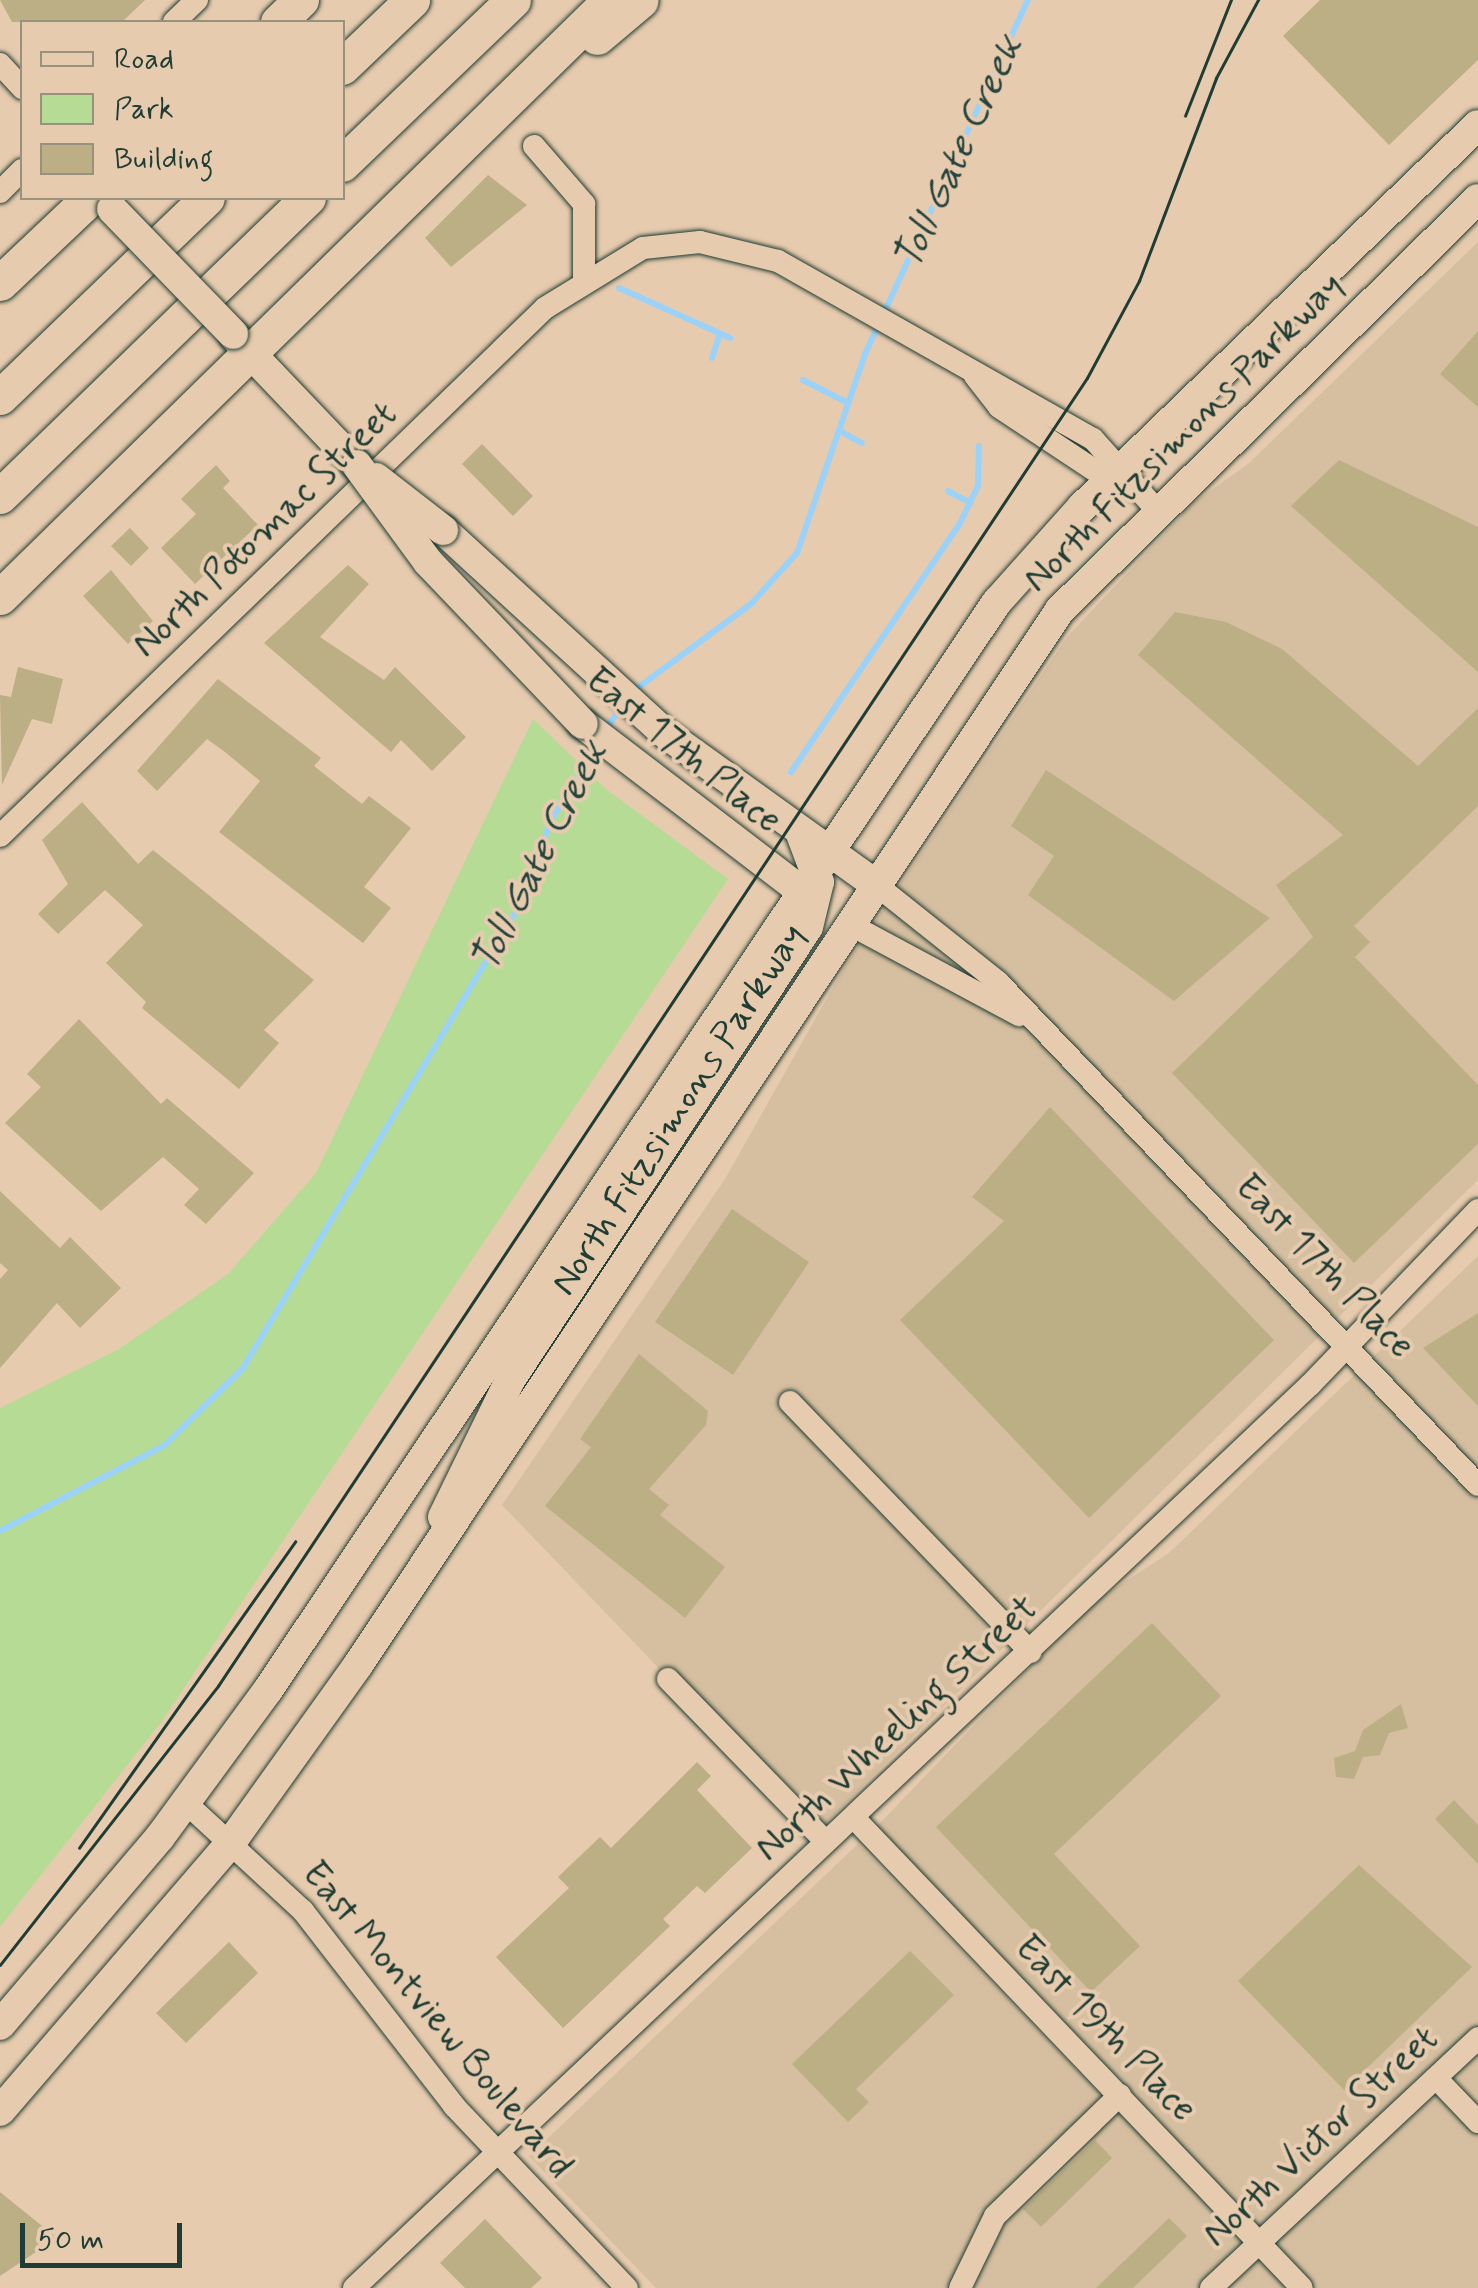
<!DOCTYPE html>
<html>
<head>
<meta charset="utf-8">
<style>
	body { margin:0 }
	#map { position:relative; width:1478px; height:2288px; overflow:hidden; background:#e7cbae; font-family:Mynerve,sans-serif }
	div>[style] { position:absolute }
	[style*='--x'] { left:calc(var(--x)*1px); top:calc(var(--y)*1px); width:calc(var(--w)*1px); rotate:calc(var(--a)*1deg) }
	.built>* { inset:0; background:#d6bfa0 }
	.green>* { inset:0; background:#b6db95 }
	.stream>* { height:6px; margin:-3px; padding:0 3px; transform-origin:3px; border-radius:3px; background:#9bd2fa }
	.building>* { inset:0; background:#bcae85 }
	.roads { filter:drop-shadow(0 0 2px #1f3d34) drop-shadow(0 0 2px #1f3d34) }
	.minor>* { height:22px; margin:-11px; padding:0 11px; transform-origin:11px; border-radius:11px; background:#e7cbae }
	.major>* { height:30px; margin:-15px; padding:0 15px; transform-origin:15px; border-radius:15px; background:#e7cbae }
	.highway>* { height:35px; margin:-17.5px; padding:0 17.5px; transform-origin:17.5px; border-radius:17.5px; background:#e7cbae }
	.tram>* { height:2.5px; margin:-1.25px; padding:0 1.25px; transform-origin:1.25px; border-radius:1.25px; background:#1f3d34 }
	.bridges { filter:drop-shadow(0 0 2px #1f3d34) drop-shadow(0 0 2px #1f3d34) }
	.major-bridge>* { height:30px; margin:-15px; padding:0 15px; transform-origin:15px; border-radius:15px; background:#e7cbae }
	span { translate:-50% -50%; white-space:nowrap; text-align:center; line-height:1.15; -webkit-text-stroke:8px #e7cbae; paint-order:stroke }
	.street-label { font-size:38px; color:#1f3d34 }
	.water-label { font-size:40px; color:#25443e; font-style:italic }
	.legend { position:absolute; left:20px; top:20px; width:325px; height:180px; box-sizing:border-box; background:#e7cbae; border:2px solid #97927d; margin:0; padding:12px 18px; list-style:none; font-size:30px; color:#1f3d34 }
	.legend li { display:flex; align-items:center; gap:20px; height:50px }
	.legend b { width:50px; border:2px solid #97927d }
	.scale { position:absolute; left:20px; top:2223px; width:162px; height:45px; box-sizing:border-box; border:5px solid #1f3d34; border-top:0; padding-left:12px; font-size:30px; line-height:35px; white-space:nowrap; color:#1f3d34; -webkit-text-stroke:8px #e7cbae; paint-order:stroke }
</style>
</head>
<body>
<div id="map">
	<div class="built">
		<div style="clip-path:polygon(1478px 242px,1478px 1180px,816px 1832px,502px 1505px,725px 1179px,845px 966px,1067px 637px,1193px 503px,1248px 464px)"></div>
		<div style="clip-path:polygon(1478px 1256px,1478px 2288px,656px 2288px,529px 2156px,858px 1844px,1110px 2104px,1127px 2087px,875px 1828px,1092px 1603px,1169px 1553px)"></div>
	</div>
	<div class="green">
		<div style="clip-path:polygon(533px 719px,606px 789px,728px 879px,162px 1721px,0 1927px,0 1408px,119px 1349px,228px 1274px,316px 1173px)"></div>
	</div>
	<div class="stream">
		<div style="--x:619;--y:288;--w:122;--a:24.2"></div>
		<div style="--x:712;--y:358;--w:23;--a:-72"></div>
		<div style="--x:803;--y:380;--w:51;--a:27.1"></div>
		<div style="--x:840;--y:431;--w:25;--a:29"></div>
		<div style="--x:948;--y:491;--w:26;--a:28"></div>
		<div style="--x:632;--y:692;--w:148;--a:-36.5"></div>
		<div style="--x:751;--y:604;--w:69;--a:-48"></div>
		<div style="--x:797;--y:553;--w:210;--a:-71.1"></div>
		<div style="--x:865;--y:354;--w:390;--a:-65.3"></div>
		<div style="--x:606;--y:729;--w:28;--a:-55"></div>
		<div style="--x:791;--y:772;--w:301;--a:-55.8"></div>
		<div style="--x:960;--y:523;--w:41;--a:-64.1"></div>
		<div style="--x:978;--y:486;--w:40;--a:-88.6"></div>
		<div style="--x:0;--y:1531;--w:186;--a:-27.5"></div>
		<div style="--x:165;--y:1445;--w:110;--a:-44.6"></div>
		<div style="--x:243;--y:1368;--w:559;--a:-59.12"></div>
		<div style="--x:530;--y:888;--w:67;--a:-73.5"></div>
		<div style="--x:549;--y:824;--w:94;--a:-59.3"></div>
	</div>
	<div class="building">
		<div style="clip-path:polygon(0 0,145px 0,122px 22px,12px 22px)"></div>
		<div style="clip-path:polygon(1320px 0,1478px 0,1478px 60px,1389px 145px,1283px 36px)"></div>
		<div style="clip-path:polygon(488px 175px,527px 205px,451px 267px,425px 238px)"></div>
		<div style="clip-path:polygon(1478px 331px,1478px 407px,1440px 374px)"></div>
		<div style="clip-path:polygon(482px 444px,533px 496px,513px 516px,462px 464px)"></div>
		<div style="clip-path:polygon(1339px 460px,1478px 527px,1478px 672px,1291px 506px)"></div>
		<div style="clip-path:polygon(216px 465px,230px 481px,223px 488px,258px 525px,195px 584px,161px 548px,196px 514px,181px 499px)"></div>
		<div style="clip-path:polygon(130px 528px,149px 548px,131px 566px,111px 546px)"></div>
		<div style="clip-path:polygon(348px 565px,369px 584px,320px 637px,384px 680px,395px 667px,466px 737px,432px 771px,401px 740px,391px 752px,264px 643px)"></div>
		<div style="clip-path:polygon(111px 570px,153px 621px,128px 644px,83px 596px)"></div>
		<div style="clip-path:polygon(1175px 612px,1226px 622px,1282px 649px,1418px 766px,1478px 708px,1478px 806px,1354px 926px,1370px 942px,1355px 957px,1478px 1085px,1478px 1144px,1354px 1263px,1172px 1073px,1313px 937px,1276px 885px,1343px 835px,1138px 655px)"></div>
		<div style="clip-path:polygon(18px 667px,63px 679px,52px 724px,32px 719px,2px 785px,0 695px,11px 697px)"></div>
		<div style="clip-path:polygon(218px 679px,321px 758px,314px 766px,362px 804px,369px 796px,411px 828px,364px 887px,391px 908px,363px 943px,219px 832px,260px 781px,225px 752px,207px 739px,157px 791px,137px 771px)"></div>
		<div style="clip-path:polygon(1046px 770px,1270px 918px,1174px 1001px,1028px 895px,1054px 856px,1011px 826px)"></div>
		<div style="clip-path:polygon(82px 802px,138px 864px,153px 850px,314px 980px,264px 1030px,279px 1043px,239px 1089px,142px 1008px,146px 1002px,106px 963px,143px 925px,105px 890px,58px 934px,38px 914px,68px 884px,42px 840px)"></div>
		<div style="clip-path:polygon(79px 1019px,161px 1104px,167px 1098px,254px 1173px,206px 1224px,184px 1205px,199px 1189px,163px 1157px,101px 1211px,5px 1123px,41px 1087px,27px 1074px)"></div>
		<div style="clip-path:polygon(1050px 1107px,1274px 1340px,1089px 1518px,900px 1320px,1004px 1221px,972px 1197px)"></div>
		<div style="clip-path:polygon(0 1191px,60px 1248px,70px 1237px,121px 1288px,80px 1328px,57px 1303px,0 1368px,0 1279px,8px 1270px,0 1263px)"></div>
		<div style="clip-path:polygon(732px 1209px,809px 1262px,733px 1375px,655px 1322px)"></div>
		<div style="clip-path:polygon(1478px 1313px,1478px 1406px,1423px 1348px)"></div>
		<div style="clip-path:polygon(639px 1354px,708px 1411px,706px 1425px,649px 1489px,669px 1505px,660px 1515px,725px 1567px,685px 1618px,545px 1506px,591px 1447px,580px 1439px)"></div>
		<div style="clip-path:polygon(1152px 1623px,1221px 1696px,1054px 1854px,1140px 1946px,1091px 1992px,936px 1827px)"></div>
		<div style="clip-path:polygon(1401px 1704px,1408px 1728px,1389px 1733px,1380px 1755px,1363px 1757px,1354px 1779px,1336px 1777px,1334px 1758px,1355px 1751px,1363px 1730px)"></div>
		<div style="clip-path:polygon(697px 1762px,711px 1776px,697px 1790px,752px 1848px,705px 1893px,697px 1886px,663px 1919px,670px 1926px,563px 2028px,496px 1957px,569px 1888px,558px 1877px,600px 1837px,611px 1848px)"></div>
		<div style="clip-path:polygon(1454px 1800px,1478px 1825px,1478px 1864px,1435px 1819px)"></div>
		<div style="clip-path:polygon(1359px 1865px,1472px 1967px,1344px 2090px,1238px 1981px)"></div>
		<div style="clip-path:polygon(229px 1942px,258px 1973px,186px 2043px,156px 2013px)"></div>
		<div style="clip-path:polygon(910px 1951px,954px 1995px,856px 2089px,869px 2102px,848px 2122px,792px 2064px)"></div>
		<div style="clip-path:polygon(1095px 2140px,1112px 2158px,1041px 2227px,1023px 2209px)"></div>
		<div style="clip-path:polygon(0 2192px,57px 2238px,0 2276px)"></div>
		<div style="clip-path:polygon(1169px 2218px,1187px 2236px,1133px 2288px,1096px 2288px)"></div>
		<div style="clip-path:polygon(485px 2219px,542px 2278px,531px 2288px,465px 2288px,440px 2263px)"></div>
	</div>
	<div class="roads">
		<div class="minor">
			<div style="--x:174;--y:22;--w:32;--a:-44"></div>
			<div style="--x:0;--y:64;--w:33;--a:47"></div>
			<div style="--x:534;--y:146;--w:77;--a:49.2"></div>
			<div style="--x:584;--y:204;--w:74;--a:90"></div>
			<div style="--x:0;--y:192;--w:31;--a:-45"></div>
			<div style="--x:975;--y:376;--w:39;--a:52"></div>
			<div style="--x:999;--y:407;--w:149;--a:33.5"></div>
			<div style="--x:0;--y:836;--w:759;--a:-44.09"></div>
			<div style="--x:545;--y:308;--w:115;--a:-31.5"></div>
			<div style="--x:643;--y:248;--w:57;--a:-6"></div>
			<div style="--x:700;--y:242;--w:80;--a:13.7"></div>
			<div style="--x:778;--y:261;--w:362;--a:29.5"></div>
			<div style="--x:1093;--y:439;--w:94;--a:48"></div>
			<div style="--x:875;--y:884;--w:157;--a:38.5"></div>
			<div style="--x:998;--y:982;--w:695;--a:46.34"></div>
			<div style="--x:849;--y:924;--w:193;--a:28.2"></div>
			<div style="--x:790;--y:1402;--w:347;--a:46.1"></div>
			<div style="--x:668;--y:1679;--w:226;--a:45.9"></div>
			<div style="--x:186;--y:1803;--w:159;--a:42.7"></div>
			<div style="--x:303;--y:1911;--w:247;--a:52.2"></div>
			<div style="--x:454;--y:2106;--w:251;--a:46.5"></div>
			<div style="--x:856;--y:1820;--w:646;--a:46.38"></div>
			<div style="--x:1436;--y:2078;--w:61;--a:46.3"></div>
			<div style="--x:354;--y:2288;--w:1316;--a:-43.37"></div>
			<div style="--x:1311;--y:1384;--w:241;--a:-46.2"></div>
			<div style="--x:960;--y:2288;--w:80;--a:-64.1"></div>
			<div style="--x:995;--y:2216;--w:174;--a:-44.1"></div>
			<div style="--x:1211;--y:2288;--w:366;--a:-43.1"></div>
		</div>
		<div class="major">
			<div style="--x:235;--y:337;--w:177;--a:46.4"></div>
			<div style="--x:443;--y:530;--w:297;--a:42.5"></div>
			<div style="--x:662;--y:731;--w:262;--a:35.7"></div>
			<div style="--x:583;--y:724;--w:290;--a:37.4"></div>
			<div style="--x:443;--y:1517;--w:153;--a:-63.9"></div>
			<div style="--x:510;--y:1380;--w:542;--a:-56.66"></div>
			<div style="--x:808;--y:927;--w:46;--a:-76.3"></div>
			<div style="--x:819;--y:882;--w:51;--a:-110.6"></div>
			<div style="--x:0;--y:2025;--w:247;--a:-49.6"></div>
			<div style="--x:160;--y:1837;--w:182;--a:-53.7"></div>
			<div style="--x:268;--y:1690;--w:1310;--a:-56.18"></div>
			<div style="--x:997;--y:602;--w:127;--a:-48.2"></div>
			<div style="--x:1082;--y:507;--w:550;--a:-43.97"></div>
			<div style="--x:0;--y:2111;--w:356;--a:-49.3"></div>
			<div style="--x:232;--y:1841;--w:216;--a:-54.4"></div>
			<div style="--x:358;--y:1665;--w:1267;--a:-56.36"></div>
			<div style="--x:1060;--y:610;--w:586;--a:-44.52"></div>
		</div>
		<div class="highway">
			<div style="--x:278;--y:22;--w:32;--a:-44"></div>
			<div style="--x:597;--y:37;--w:57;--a:-40.1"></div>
			<div style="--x:342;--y:67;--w:97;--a:-43.7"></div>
			<div style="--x:342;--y:164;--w:237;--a:-43.8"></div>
			<div style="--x:0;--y:283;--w:124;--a:-43.4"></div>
			<div style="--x:0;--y:397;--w:287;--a:-43.9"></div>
			<div style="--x:0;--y:496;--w:429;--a:-44.1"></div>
			<div style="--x:0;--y:597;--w:854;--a:-44.38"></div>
		</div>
	</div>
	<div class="tram">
		<div style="--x:1185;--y:116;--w:125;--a:-68.4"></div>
		<div style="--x:79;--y:1848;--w:375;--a:-54.8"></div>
		<div style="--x:0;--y:1965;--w:354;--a:-52"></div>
		<div style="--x:218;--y:1686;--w:1570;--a:-56.4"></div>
		<div style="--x:1087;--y:378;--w:110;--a:-61.8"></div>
		<div style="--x:1139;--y:281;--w:217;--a:-69.2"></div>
		<div style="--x:1216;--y:78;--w:89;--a:-61.7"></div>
	</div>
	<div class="bridges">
		<div class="major-bridge">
			<div style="--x:112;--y:209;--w:174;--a:45.9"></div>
			<div style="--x:357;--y:465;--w:120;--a:53.8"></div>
			<div style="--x:428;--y:562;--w:224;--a:46.3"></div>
			<div style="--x:376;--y:478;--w:85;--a:37.8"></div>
		</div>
	</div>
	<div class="street-label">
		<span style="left:1184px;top:433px;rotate:-45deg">North Fitzsimons Parkway</span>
		<span style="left:265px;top:530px;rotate:-44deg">North Potomac Street</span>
		<span style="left:683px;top:751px;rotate:39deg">East 17th Place</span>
		<span style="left:679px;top:1110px;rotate:-57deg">North Fitzsimons Parkway</span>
		<span style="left:1324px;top:1267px;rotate:46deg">East 17th Place</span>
		<span style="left:897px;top:1729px;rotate:-43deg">North Wheeling Street</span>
		<span style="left:437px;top:2020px;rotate:50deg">East Montview Boulevard</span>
		<span style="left:1105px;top:2029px;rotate:46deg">East 19th Place</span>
		<span style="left:1321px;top:2137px;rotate:-43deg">North Victor Street</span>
	</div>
	<div class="water-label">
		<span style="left:959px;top:153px;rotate:-65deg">Toll Gate Creek</span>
		<span style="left:540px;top:857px;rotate:-63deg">Toll Gate Creek</span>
	</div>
	<ul class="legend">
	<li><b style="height:12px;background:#e7cbae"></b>Road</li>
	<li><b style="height:28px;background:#b6db95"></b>Park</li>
	<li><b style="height:28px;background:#bcae85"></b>Building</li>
	</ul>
	<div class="scale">50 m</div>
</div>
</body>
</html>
